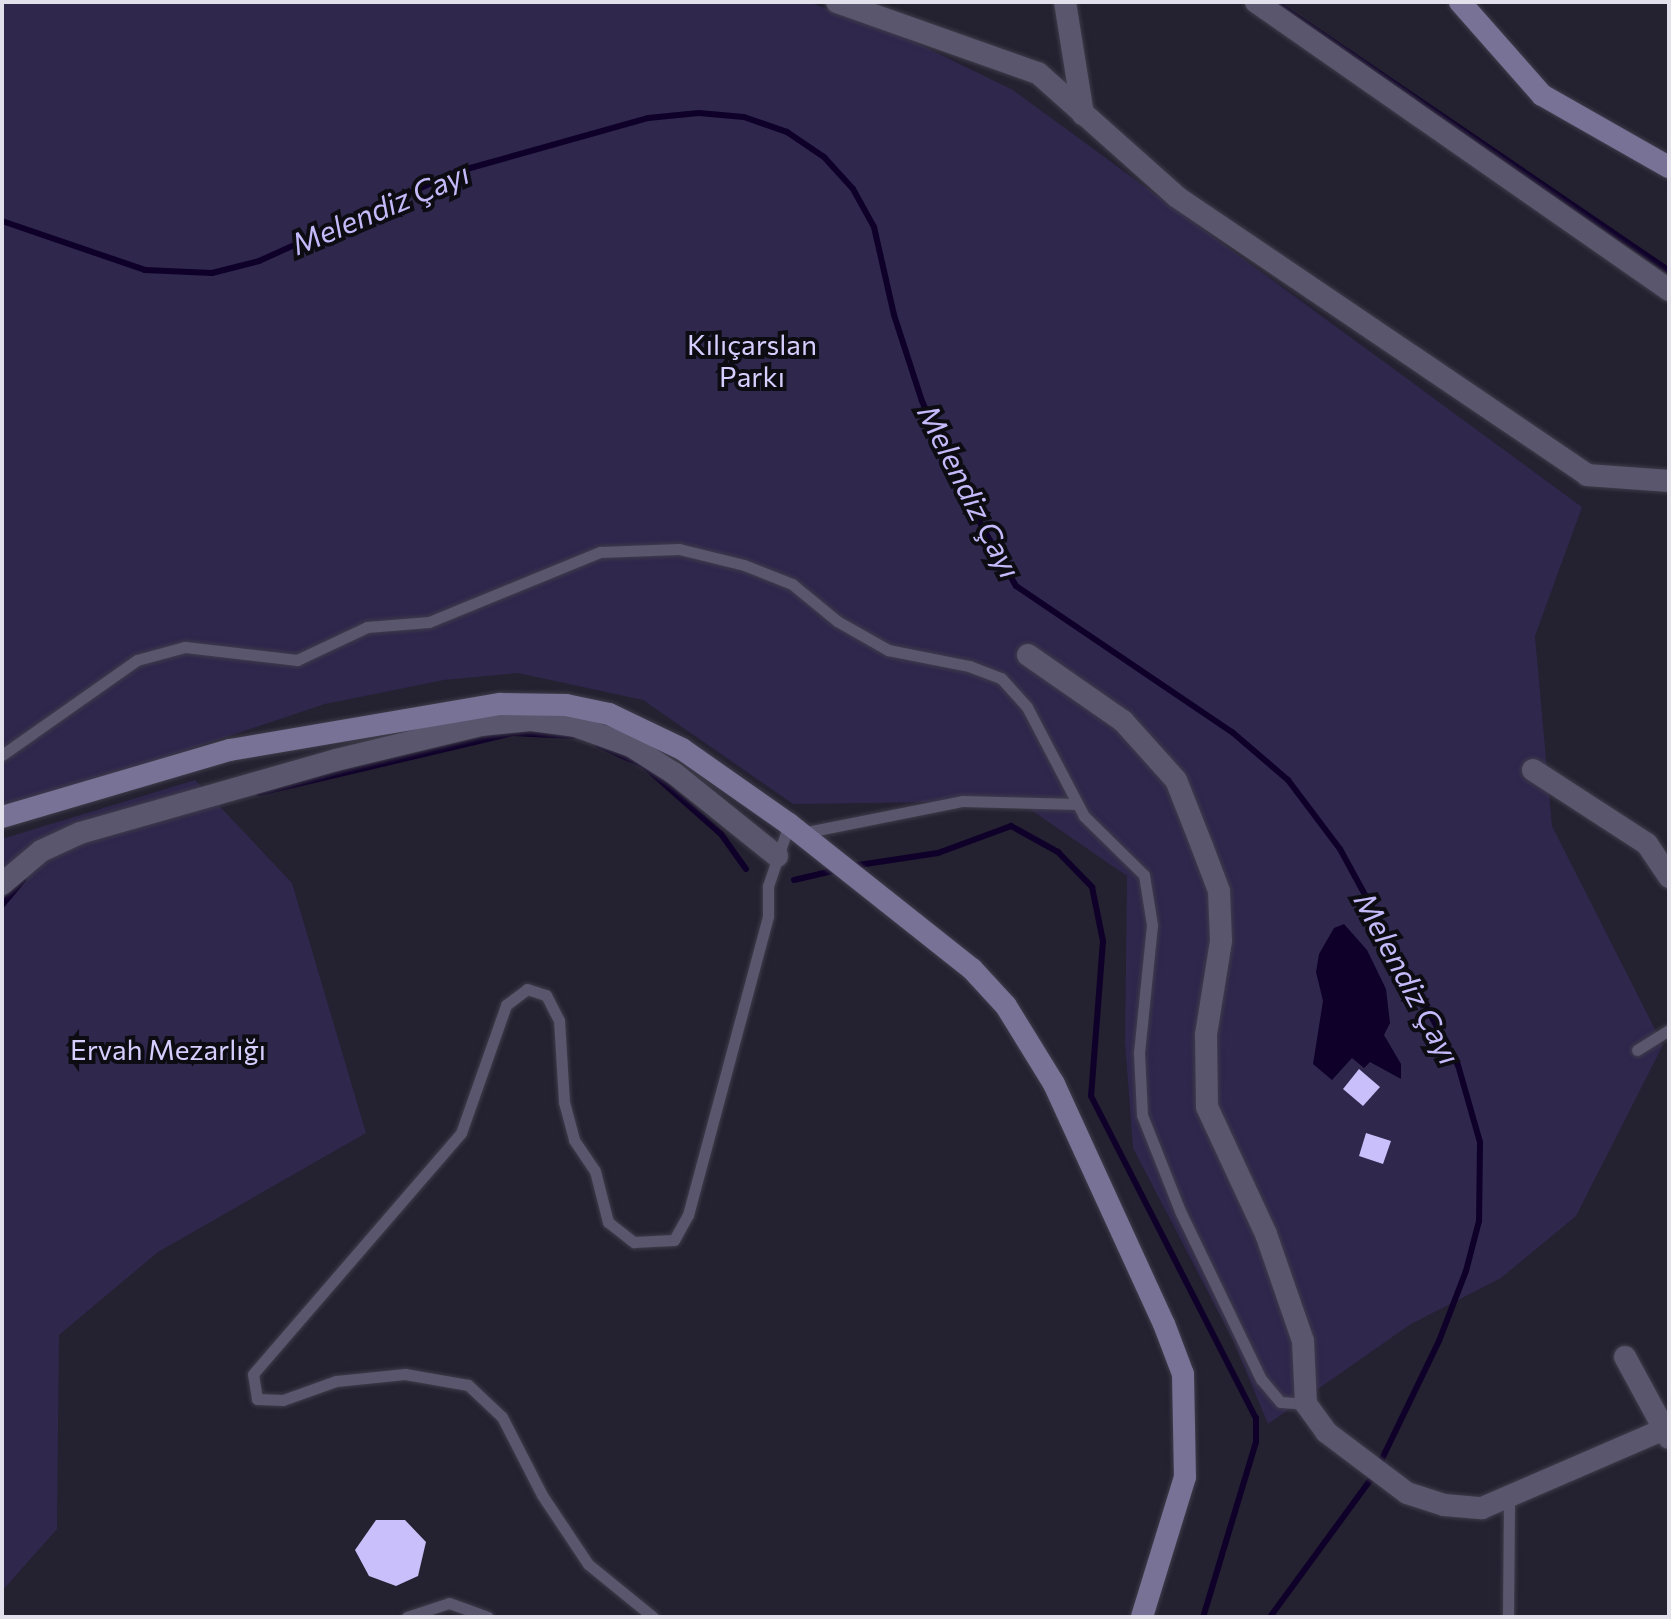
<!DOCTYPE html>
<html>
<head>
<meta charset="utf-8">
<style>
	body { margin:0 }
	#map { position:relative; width:1671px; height:1619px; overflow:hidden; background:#242130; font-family:Commissioner,sans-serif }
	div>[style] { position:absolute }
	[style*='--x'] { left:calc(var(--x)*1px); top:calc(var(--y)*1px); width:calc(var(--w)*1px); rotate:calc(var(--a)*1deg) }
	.green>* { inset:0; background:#2f274c }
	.water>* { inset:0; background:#0f002a }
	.stream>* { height:6px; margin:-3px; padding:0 3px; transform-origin:3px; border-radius:3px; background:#0f002a }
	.building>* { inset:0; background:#c9bffa }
	.roads { filter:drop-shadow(0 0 2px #3f3c4a) drop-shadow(0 0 2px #3f3c4a) }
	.service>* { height:11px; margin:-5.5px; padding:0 5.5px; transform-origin:5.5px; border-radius:5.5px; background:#5a566d }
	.minor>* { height:22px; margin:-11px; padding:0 11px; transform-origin:11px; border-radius:11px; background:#5a566d }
	.secondary>* { height:22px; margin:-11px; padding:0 11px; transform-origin:11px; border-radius:11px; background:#787296 }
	span { translate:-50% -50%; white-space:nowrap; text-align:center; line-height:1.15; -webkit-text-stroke:8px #0d0c12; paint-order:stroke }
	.park-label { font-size:28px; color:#d6cefe }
	.water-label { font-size:30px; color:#c4b9f9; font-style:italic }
	.frame { position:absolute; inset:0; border:4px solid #e2e1eb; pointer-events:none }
</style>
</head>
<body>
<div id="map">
	<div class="green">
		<div style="clip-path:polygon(2px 2px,808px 2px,894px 32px,1013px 90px,1582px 507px,1535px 636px,1552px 826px,1663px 1045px,1576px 1216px,1501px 1278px,1411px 1324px,1268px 1424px,1233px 1340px,1133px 1148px,1125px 1042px,1127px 876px,1018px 801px,793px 804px,643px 700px,518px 673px,444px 680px,325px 704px,2px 812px)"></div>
		<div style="clip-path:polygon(195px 780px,292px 883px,366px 1133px,158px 1252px,59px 1335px,57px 1529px,2px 1591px,2px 839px)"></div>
	</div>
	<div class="water">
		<div style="clip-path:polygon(1344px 924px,1367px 950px,1386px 989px,1390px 1023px,1384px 1035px,1401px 1064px,1401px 1079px,1370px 1062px,1364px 1068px,1352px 1058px,1332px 1080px,1313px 1064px,1323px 1001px,1316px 972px,1319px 954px,1334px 928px)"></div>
	</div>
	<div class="stream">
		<div style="--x:1275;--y:2;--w:477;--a:34.3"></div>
		<div style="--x:2;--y:221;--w:151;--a:18.9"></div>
		<div style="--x:145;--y:270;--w:67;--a:2.6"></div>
		<div style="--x:212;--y:273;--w:49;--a:-14.3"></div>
		<div style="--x:259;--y:261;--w:216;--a:-24.3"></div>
		<div style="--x:456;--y:172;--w:199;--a:-15.7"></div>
		<div style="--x:648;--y:118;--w:51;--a:-5.6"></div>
		<div style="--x:699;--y:113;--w:45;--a:5.1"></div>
		<div style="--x:744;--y:117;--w:46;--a:19.2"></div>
		<div style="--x:787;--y:132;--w:45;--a:34"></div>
		<div style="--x:824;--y:157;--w:43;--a:47.8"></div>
		<div style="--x:853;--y:189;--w:43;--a:61.1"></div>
		<div style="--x:874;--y:227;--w:90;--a:77.2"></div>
		<div style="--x:894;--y:315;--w:90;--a:72"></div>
		<div style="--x:922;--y:401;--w:90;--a:66.6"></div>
		<div style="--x:958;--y:484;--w:117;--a:60.4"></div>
		<div style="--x:1016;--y:586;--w:261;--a:34.1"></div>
		<div style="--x:1232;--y:732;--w:74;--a:40.6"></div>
		<div style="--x:1288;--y:780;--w:86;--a:53"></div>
		<div style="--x:1340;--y:849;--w:246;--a:61.4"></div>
		<div style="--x:1458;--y:1065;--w:80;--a:74.1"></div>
		<div style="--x:1480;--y:1142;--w:79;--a:90.7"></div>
		<div style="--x:1479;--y:1221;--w:52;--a:104.6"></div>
		<div style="--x:1466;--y:1271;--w:75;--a:111.1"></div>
		<div style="--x:1439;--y:1341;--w:138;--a:115.8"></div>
		<div style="--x:598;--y:745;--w:49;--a:24"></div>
		<div style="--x:643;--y:765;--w:104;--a:41.5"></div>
		<div style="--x:721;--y:834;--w:43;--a:54.5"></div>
		<div style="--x:259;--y:793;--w:260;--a:-13.3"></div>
		<div style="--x:512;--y:733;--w:61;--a:2.8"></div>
		<div style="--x:852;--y:866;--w:87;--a:-8.6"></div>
		<div style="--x:938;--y:853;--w:78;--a:-20.3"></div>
		<div style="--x:1011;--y:826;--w:54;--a:29"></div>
		<div style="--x:1058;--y:852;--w:49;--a:45.8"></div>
		<div style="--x:1092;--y:887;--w:55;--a:78.5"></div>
		<div style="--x:1103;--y:941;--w:155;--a:94.4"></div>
		<div style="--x:1091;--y:1096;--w:362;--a:62.9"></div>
		<div style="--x:1256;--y:1418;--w:24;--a:90"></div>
		<div style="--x:1256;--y:1442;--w:183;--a:106.8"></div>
		<div style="--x:794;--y:880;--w:44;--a:-13.1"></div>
		<div style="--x:2;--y:905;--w:33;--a:-50"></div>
		<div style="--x:1270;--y:1617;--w:176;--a:-53.8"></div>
	</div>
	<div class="building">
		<div style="clip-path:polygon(1359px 1069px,1380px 1087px,1363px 1106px,1343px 1089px)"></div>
		<div style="clip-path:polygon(1366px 1133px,1391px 1141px,1383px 1164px,1359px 1156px)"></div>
		<div style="clip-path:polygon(376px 1520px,405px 1520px,426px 1542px,418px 1576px,396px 1586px,369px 1576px,355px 1550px)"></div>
	</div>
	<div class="roads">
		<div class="service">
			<div style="--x:2;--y:755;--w:165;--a:-35.1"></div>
			<div style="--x:137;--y:660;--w:50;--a:-15.2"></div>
			<div style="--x:185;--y:647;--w:113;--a:6.6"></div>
			<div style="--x:297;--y:660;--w:77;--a:-25.2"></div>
			<div style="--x:367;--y:627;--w:62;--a:-4.6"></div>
			<div style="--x:429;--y:622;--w:185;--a:-22.3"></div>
			<div style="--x:600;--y:552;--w:79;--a:-2.2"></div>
			<div style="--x:679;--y:549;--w:67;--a:13.8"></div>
			<div style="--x:744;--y:565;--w:52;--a:21.6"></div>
			<div style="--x:792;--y:584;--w:58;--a:39.4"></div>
			<div style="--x:837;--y:621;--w:59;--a:29.6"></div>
			<div style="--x:888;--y:650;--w:83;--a:11.2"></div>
			<div style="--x:969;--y:666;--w:34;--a:21"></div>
			<div style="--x:1001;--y:678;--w:39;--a:48"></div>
			<div style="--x:1027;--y:707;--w:123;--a:62.4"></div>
			<div style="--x:1084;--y:816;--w:84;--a:44.5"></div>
			<div style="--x:1144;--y:875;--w:51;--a:80.9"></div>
			<div style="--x:1152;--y:925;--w:129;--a:95.8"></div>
			<div style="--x:1139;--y:1053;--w:62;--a:87.2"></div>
			<div style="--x:1142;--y:1115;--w:103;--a:68.4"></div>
			<div style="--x:1180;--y:1211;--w:187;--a:64.3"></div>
			<div style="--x:1261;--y:1379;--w:30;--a:50"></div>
			<div style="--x:1280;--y:1402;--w:26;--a:4"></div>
			<div style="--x:802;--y:833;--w:163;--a:-11.3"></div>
			<div style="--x:962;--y:801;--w:115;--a:1.5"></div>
			<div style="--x:1637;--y:1050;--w:38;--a:-32"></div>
			<div style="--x:407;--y:1617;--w:44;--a:-18.4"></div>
			<div style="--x:449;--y:1603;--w:41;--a:19.7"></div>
			<div style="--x:653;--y:1617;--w:84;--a:-140.8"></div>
			<div style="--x:588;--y:1564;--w:83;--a:-123.7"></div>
			<div style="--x:542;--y:1495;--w:88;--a:-117.1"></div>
			<div style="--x:502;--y:1417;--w:47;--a:-136.7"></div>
			<div style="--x:468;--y:1385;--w:64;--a:-170.1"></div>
			<div style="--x:405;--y:1374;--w:69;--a:174.2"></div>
			<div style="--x:336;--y:1381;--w:56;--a:160.3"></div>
			<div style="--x:283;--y:1400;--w:26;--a:-178"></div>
			<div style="--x:257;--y:1399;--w:25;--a:-99"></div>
			<div style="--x:253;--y:1374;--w:318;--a:-49.2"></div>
			<div style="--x:461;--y:1133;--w:136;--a:-70.6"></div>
			<div style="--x:506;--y:1005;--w:26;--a:-37"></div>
			<div style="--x:527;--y:989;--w:20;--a:18"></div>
			<div style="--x:546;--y:995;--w:28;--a:63"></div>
			<div style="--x:559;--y:1020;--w:82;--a:86.5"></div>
			<div style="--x:564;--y:1102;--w:39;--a:75"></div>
			<div style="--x:574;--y:1140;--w:37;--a:56"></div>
			<div style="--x:595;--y:1171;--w:53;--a:75.7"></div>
			<div style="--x:608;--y:1222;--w:33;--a:38"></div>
			<div style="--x:634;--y:1242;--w:40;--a:-2.9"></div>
			<div style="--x:674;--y:1240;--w:29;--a:-61"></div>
			<div style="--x:688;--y:1215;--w:310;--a:-75"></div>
			<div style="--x:768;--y:916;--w:30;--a:-90"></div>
			<div style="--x:768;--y:886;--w:65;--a:-71.3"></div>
			<div style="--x:1508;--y:1617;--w:119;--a:-89.5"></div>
		</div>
		<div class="minor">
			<div style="--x:837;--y:2;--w:213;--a:19.5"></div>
			<div style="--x:1038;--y:73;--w:186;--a:41.7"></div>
			<div style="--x:1177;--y:197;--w:495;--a:34.1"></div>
			<div style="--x:1587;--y:475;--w:82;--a:4.2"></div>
			<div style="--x:1065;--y:2;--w:114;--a:80.9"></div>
			<div style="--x:1256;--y:2;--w:504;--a:34.89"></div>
			<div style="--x:1028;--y:655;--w:116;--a:34.8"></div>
			<div style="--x:1123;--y:721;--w:79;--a:48.1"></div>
			<div style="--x:1176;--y:780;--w:71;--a:68.5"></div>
			<div style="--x:1202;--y:846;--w:48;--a:69.3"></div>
			<div style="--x:1219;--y:891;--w:50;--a:87.7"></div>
			<div style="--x:1221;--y:941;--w:95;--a:99.1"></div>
			<div style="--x:1206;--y:1035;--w:72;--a:89.2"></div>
			<div style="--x:1207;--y:1107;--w:140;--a:65.1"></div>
			<div style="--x:1266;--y:1234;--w:113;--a:70.9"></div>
			<div style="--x:1303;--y:1341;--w:63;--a:87.3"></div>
			<div style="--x:1306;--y:1404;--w:34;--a:54"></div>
			<div style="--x:1326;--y:1432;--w:101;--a:37"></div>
			<div style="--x:1407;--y:1493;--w:39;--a:18"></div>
			<div style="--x:1444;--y:1505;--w:38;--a:5"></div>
			<div style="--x:1482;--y:1508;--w:204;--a:-23.4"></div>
			<div style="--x:1533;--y:770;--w:136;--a:33"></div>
			<div style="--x:1647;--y:844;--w:40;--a:56"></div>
			<div style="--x:2;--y:884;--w:51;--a:-40.2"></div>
			<div style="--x:41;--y:851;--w:43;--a:-24.8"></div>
			<div style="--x:80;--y:833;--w:266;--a:-15.9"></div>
			<div style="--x:336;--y:760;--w:149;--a:-13.6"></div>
			<div style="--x:481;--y:725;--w:50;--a:-5.7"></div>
			<div style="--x:531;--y:720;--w:44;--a:7.8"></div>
			<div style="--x:575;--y:726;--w:59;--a:19.7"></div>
			<div style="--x:631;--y:746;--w:52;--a:32.5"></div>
			<div style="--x:675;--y:774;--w:131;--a:38.8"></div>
			<div style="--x:1625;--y:1357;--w:92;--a:61.5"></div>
		</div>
		<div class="secondary">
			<div style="--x:1460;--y:2;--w:124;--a:48.6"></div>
			<div style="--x:1542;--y:95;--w:146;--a:29.6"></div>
			<div style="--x:2;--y:817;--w:238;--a:-16.4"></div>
			<div style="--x:230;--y:750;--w:274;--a:-9.7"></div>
			<div style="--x:500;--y:704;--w:66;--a:0.9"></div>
			<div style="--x:566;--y:705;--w:44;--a:11.8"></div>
			<div style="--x:609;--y:714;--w:81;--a:25.6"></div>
			<div style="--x:682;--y:749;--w:131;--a:35"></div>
			<div style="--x:789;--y:824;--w:233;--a:38.4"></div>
			<div style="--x:972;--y:969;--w:50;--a:47.4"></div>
			<div style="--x:1006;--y:1006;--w:92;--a:58.4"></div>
			<div style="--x:1054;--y:1084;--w:264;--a:65.4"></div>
			<div style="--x:1164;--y:1324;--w:53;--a:69.2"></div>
			<div style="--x:1183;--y:1374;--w:103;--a:88.9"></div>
			<div style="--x:1185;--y:1477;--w:146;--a:107.1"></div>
		</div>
	</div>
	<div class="park-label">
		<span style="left:752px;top:360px">Kılıçarslan<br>Parkı</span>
		<span style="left:168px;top:1049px">Ervah Mezarlığı</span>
	</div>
	<div class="water-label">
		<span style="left:380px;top:208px;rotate:-23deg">Melendiz Çayı</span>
		<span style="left:970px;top:491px;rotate:63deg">Melendiz Çayı</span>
		<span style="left:1408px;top:978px;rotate:62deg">Melendiz Çayı</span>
	</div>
	<div class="frame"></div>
</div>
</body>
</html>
